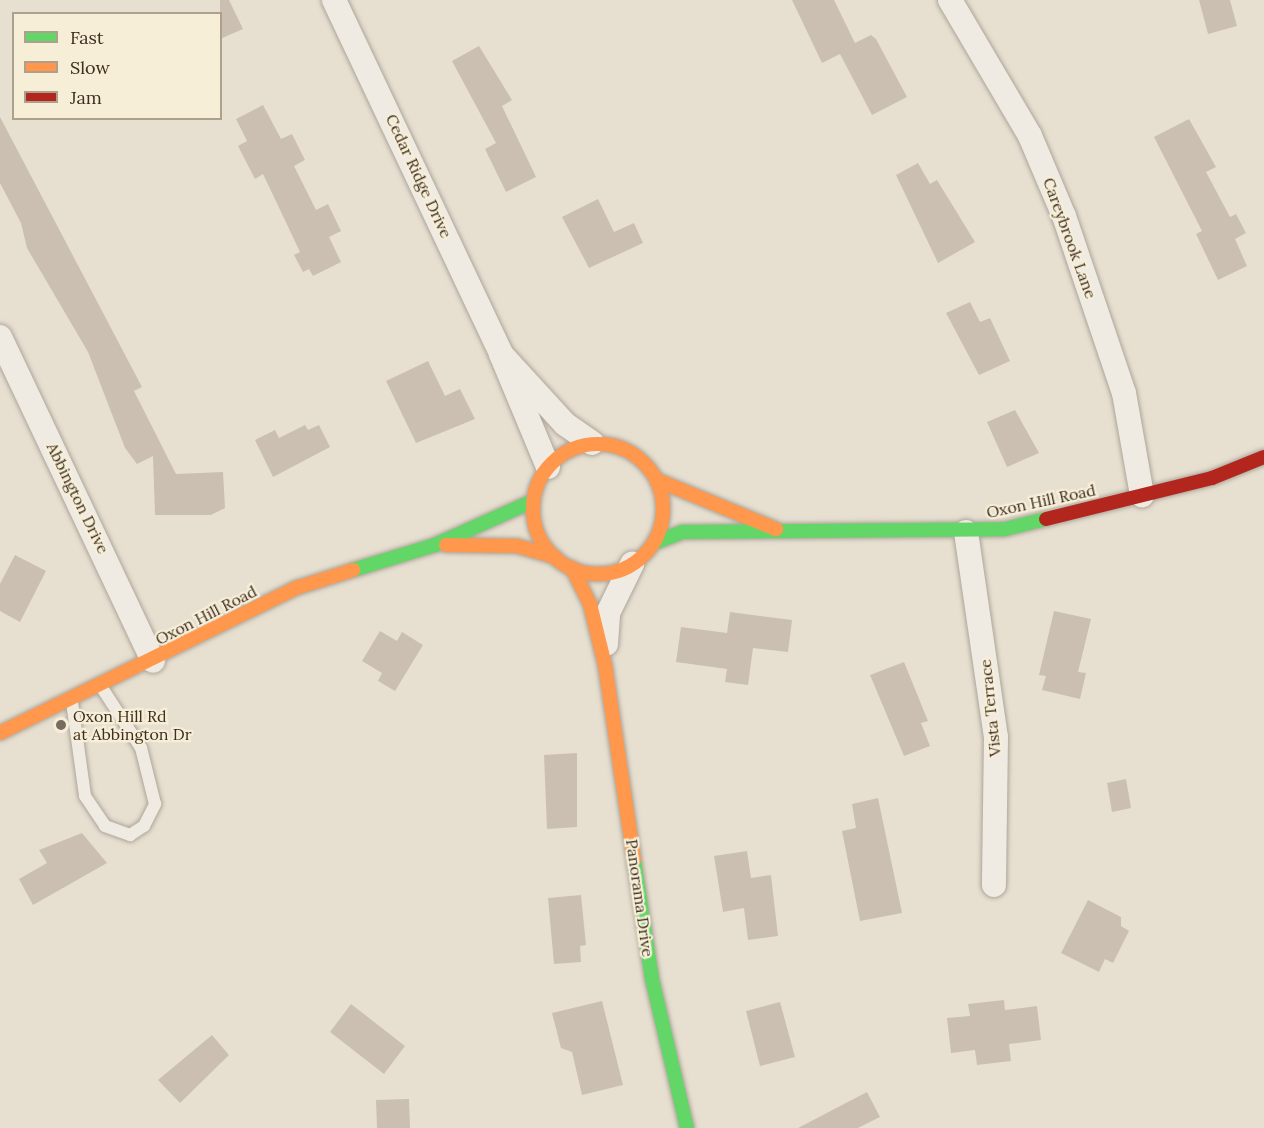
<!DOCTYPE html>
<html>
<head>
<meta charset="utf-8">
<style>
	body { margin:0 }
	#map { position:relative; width:1264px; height:1128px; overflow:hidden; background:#e7e0d1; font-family:Lora,serif }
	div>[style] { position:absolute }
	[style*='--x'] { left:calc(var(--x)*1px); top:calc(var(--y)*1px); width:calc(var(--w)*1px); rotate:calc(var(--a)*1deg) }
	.building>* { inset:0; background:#cbbfb2 }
	.roads { filter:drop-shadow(0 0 2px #ada599) drop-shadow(0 0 2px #ada599) }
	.lane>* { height:12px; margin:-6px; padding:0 6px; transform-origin:6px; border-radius:6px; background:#efebe3 }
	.street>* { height:24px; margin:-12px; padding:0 12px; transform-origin:12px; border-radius:12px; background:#efebe3 }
	.fast>* { height:14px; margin:-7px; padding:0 7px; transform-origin:7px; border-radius:7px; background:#63d668 }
	.slow>* { height:14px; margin:-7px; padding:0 7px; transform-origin:7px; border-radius:7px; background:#ff974d }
	.slow>.ring { margin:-7px; padding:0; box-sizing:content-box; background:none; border:14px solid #ff974d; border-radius:50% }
	.jam>* { height:14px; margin:-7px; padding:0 7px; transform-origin:7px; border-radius:7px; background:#b3261e }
	.dots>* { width:16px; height:16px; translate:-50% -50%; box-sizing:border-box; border:3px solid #f7eed8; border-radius:50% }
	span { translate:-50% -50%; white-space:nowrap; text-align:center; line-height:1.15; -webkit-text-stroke:4.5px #f7eed8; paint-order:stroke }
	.street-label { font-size:16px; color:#3d2e20 }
	.poi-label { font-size:16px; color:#3d2e20 }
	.left { translate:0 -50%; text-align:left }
	.legend { position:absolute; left:12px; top:12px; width:210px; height:108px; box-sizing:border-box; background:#f7eed8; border:2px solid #ada18e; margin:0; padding:8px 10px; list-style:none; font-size:18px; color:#3d2e20 }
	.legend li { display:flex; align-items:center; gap:12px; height:30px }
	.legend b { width:30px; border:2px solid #ada18e }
</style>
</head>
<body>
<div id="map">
	<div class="building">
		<div style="clip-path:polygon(220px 0,229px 0,243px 29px,220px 39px)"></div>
		<div style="clip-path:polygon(792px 0,834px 0,855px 43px,871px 35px,876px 39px,907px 97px,872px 115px,840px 54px,822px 63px)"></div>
		<div style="clip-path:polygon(1199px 0,1230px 0,1237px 26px,1208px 34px)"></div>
		<div style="clip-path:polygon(479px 46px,512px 100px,502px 106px,536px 177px,506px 192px,485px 149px,496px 143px,452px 61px)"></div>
		<div style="clip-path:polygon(263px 105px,281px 139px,292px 134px,305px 160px,294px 166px,316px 210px,328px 204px,341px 231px,329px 237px,341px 262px,313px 276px,309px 269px,303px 272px,294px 255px,300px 252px,263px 174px,255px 179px,238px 146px,247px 141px,236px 119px)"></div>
		<div style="clip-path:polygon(0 117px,142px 387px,134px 391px,176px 474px,223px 472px,225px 508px,211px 515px,155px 515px,153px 456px,137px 464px,125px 448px,88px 352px,27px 248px,21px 223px,0 183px)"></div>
		<div style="clip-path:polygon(1189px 119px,1216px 167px,1206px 172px,1230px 217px,1236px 214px,1246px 233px,1235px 239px,1247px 266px,1218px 280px,1196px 234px,1202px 231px,1154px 137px)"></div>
		<div style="clip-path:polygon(918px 163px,930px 184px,937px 180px,975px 242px,938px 263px,896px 175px)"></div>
		<div style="clip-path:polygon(598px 199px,614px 232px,634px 223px,643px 243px,589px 268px,562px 217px)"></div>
		<div style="clip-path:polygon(970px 302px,980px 322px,990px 318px,1010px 361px,979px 375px,946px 313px)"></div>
		<div style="clip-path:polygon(428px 361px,445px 396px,460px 389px,475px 419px,416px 443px,386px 381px)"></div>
		<div style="clip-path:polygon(1015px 410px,1039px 453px,1007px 467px,987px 422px)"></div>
		<div style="clip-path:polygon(305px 425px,308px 430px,319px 425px,330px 447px,273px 477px,255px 440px,275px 430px,279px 438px)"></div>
		<div style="clip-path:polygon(15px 555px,46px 571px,20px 622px,0 611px,0 584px)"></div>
		<div style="clip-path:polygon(1054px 611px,1091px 619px,1078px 672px,1086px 673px,1080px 699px,1042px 690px,1046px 676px,1039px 675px)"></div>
		<div style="clip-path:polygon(730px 612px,792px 620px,788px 652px,753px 648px,748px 685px,725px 682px,727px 669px,676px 662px,681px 627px,727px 633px)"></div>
		<div style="clip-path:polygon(380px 631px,397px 641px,402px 632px,423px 645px,395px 691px,378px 681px,382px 673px,362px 661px)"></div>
		<div style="clip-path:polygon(904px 662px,928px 721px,921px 723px,930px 746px,904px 756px,870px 675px)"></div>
		<div style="clip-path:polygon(577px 753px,577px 827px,547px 829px,544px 755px)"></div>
		<div style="clip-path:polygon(1126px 779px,1131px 808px,1112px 812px,1107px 783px)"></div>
		<div style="clip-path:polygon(878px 798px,902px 913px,860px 921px,842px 831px,856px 828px,852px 804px)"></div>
		<div style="clip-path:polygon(82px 833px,107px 863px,33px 905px,19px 879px,47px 863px,39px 850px)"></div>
		<div style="clip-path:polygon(747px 851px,751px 878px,771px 875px,778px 936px,748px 940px,744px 908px,723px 912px,714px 856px)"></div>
		<div style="clip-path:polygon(581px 895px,586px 945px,580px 946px,581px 962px,554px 964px,548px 898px)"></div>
		<div style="clip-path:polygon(1088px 900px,1121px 917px,1121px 926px,1129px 931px,1113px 963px,1105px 959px,1099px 972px,1061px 953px)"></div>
		<div style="clip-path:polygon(1004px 1000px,1005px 1010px,1037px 1006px,1041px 1040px,1009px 1044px,1011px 1061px,977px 1065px,975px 1050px,951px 1053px,947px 1018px,970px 1016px,968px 1004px)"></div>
		<div style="clip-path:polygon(602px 1001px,623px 1085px,582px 1095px,572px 1052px,561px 1048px,552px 1013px)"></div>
		<div style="clip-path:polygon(780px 1002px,795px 1057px,760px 1066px,746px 1011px)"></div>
		<div style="clip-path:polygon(351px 1004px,405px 1046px,384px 1074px,330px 1032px)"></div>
		<div style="clip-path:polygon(212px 1035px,229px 1055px,180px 1103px,158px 1080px)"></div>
		<div style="clip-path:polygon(867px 1092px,880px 1117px,858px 1128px,798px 1128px)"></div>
		<div style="clip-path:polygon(409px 1099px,410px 1128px,377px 1128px,376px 1100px)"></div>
	</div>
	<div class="roads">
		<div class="lane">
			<div style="--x:72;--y:702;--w:95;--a:82.1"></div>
			<div style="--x:85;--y:796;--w:36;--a:56"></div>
			<div style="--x:105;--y:826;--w:27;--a:20"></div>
			<div style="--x:130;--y:835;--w:17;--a:-33"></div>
			<div style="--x:144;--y:826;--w:25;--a:-63"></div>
			<div style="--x:155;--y:804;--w:58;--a:-104"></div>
			<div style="--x:141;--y:748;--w:72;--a:-123"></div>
		</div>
		<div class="street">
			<div style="--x:334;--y:0;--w:391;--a:64.7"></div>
			<div style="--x:950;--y:0;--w:158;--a:59.5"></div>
			<div style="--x:1030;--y:136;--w:87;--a:67"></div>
			<div style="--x:1064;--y:216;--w:187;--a:71.3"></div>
			<div style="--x:1124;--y:393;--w:104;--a:80"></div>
			<div style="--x:0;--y:337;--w:358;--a:64.7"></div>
			<div style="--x:548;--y:467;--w:122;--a:-112.6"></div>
			<div style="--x:501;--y:354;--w:95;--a:47.6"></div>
			<div style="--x:565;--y:424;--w:33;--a:35"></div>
			<div style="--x:966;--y:532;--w:207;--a:81.7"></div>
			<div style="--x:996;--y:737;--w:148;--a:90.8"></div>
			<div style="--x:606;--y:644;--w:31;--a:-86"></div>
			<div style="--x:608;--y:613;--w:55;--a:-63.9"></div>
		</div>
		<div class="fast">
			<div style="--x:654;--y:543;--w:31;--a:-21"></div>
			<div style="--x:683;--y:532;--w:322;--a:-0.5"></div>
			<div style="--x:1005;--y:529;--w:42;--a:-13.7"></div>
			<div style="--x:353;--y:570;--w:86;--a:-17"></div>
			<div style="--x:435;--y:545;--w:107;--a:-24.2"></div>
			<div style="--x:634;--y:860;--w:120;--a:81.4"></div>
			<div style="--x:652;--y:979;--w:153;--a:76.8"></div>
		</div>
		<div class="slow">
			<div class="ring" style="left:533px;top:444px;width:116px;height:116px"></div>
			<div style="--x:657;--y:480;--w:129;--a:22.4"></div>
			<div style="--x:446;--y:545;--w:71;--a:0.8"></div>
			<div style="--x:517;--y:546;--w:40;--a:16"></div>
			<div style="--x:572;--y:568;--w:40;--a:63.4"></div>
			<div style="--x:590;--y:604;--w:63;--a:76.2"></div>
			<div style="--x:605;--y:665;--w:197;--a:81.5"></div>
			<div style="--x:0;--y:733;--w:330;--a:-26.1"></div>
			<div style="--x:296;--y:588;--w:60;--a:-17.5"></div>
		</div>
		<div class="jam">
			<div style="--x:1046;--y:519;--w:171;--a:-13.9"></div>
			<div style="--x:1212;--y:478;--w:56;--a:-22"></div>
		</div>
	</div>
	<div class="dots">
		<div style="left:61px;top:725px;background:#786c5e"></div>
	</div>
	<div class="street-label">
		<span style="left:419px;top:176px;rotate:65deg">Cedar Ridge Drive</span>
		<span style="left:1070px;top:238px;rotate:70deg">Careybrook Lane</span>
		<span style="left:78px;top:498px;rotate:64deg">Abbington Drive</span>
		<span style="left:1041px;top:501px;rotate:-12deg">Oxon Hill Road</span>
		<span style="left:206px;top:615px;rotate:-27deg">Oxon Hill Road</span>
		<span style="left:990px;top:708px;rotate:-96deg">Vista Terrace</span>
		<span style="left:640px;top:898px;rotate:82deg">Panorama Drive</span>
	</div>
	<div class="poi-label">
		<span class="left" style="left:73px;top:725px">Oxon Hill Rd<br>at Abbington Dr</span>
	</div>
	<ul class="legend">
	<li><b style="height:8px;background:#63d668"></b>Fast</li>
	<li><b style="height:8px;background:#ff974d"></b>Slow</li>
	<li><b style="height:8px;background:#b3261e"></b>Jam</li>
	</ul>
</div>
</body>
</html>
